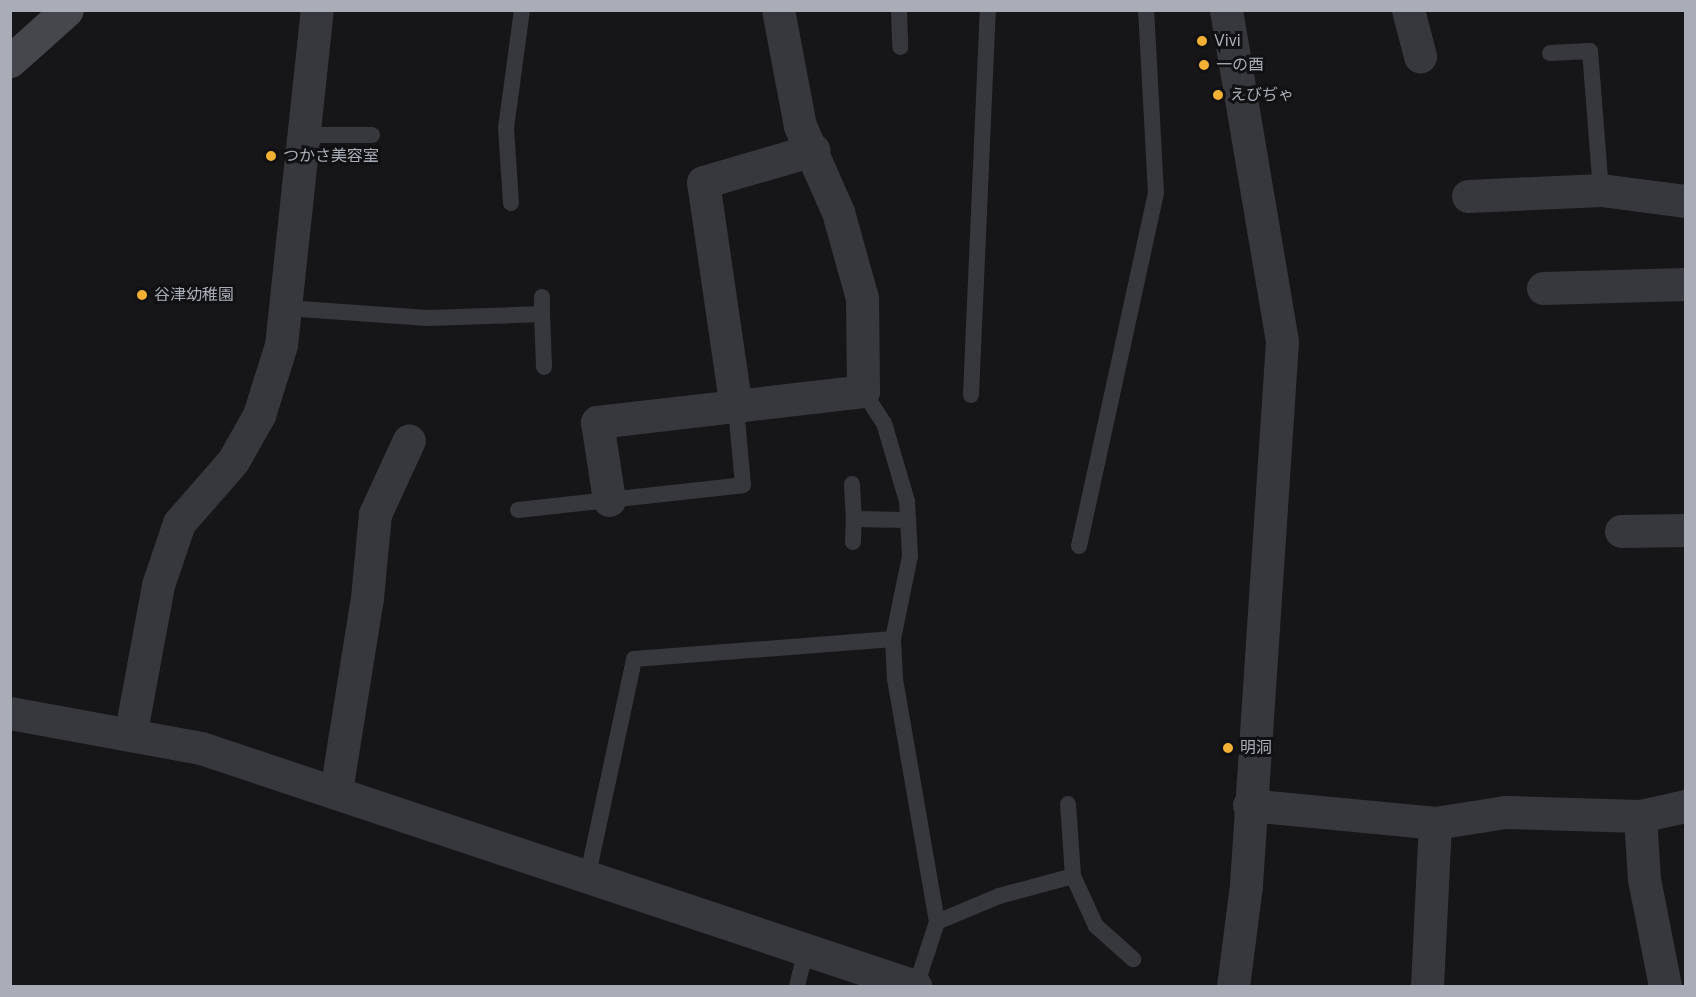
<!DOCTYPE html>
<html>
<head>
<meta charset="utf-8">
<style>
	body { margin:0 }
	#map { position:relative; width:1696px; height:997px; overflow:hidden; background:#161618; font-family:"Public Sans","Noto Sans JP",sans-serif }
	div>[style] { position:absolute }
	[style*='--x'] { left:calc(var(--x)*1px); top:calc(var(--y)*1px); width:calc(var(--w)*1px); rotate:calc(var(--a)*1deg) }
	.lane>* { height:16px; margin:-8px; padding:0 8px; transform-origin:8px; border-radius:8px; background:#37383d }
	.street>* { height:33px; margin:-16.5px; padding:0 16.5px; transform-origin:16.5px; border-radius:16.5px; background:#37383d }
	.secondary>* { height:33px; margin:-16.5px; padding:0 16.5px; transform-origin:16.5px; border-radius:16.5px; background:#45474d }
	.dots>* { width:16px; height:16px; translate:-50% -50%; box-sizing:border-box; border:3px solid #111113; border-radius:50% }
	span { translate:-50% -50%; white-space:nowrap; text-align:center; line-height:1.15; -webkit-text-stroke:6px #111113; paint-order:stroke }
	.poi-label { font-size:16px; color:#a8adb8 }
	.left { translate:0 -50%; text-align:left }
	.frame { position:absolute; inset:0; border:12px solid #a8adb8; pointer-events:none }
</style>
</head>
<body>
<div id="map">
	<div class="lane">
		<div style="--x:899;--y:10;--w:37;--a:88"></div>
		<div style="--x:1550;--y:53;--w:40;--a:-2.9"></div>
		<div style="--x:1590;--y:51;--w:139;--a:85.5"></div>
		<div style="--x:304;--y:135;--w:68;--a:0"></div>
		<div style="--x:511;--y:203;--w:75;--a:-93.8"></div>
		<div style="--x:506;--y:128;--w:119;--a:-82.3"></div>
		<div style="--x:542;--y:297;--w:17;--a:90"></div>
		<div style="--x:286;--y:308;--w:142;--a:4"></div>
		<div style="--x:428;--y:318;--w:114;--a:-2"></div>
		<div style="--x:542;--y:314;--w:53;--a:87.8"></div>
		<div style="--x:863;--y:391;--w:38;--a:57"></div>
		<div style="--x:884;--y:423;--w:81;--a:73.6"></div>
		<div style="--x:907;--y:501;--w:55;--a:86.9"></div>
		<div style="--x:910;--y:556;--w:85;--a:101.6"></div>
		<div style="--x:893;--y:639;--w:40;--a:87.1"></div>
		<div style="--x:895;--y:679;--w:247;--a:80.2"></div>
		<div style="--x:937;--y:922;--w:67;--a:108.2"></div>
		<div style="--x:971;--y:395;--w:385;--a:-87.5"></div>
		<div style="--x:852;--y:484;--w:35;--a:87"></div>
		<div style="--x:518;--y:510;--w:226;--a:-6.3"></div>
		<div style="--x:743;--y:485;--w:77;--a:-95.2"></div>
		<div style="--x:853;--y:542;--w:23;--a:-88"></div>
		<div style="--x:854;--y:519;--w:52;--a:1.1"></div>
		<div style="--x:1079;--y:546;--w:361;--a:-77.7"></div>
		<div style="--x:1156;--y:193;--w:183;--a:-93.1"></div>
		<div style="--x:1068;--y:804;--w:72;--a:86"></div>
		<div style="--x:1073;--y:876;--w:55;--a:65.3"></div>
		<div style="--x:1096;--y:926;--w:50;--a:41.7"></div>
		<div style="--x:587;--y:879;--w:225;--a:-77.9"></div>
		<div style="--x:634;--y:659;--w:260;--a:-4.4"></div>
		<div style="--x:937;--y:922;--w:67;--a:-22.8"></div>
		<div style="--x:999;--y:896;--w:77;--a:-15.1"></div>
		<div style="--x:797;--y:986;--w:37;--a:-76"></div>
	</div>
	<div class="street">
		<div style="--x:1226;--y:10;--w:336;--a:80.4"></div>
		<div style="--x:1282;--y:341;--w:545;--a:93.79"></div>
		<div style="--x:1246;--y:885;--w:102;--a:97.3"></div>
		<div style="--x:1408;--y:10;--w:48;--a:75.4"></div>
		<div style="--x:1468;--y:196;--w:133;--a:-2.6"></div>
		<div style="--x:1601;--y:190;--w:86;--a:7.4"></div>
		<div style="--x:1543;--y:288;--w:143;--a:-1.6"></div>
		<div style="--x:736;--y:408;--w:228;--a:-98.3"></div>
		<div style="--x:703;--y:182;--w:115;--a:-16.2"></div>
		<div style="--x:609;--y:500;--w:79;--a:-98.7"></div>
		<div style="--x:597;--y:422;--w:268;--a:-6.6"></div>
		<div style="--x:863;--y:391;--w:93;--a:-90.6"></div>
		<div style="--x:862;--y:298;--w:89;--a:-105.6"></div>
		<div style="--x:838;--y:212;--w:94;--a:-113.8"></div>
		<div style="--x:800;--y:126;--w:118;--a:-100.7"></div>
		<div style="--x:1621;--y:531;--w:65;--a:-0.9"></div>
		<div style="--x:10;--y:713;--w:194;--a:10.4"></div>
		<div style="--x:201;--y:748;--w:753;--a:18.43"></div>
		<div style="--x:131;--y:731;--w:148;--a:-79.5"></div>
		<div style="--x:158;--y:585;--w:65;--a:-71.3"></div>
		<div style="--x:179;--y:523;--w:82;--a:-48.9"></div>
		<div style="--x:233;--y:461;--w:53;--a:-60.5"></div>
		<div style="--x:259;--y:415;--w:73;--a:-72.6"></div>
		<div style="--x:281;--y:345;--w:337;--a:-83.9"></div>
		<div style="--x:336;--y:791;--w:195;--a:-80.9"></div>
		<div style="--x:367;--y:598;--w:84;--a:-84.6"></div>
		<div style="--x:375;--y:514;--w:81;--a:-65.3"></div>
		<div style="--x:1249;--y:805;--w:187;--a:5.5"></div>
		<div style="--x:1435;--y:823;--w:71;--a:-8.9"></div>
		<div style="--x:1505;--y:812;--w:135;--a:1.7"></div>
		<div style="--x:1640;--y:816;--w:47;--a:-12.3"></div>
		<div style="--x:1640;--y:816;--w:63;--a:86.4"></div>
		<div style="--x:1644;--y:879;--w:109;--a:78.9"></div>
		<div style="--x:1427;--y:986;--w:163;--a:-87.2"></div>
	</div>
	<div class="secondary">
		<div style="--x:10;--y:61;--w:76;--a:-41.8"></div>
	</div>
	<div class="dots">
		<div style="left:1202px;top:41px;background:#f2b134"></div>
		<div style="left:1204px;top:65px;background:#f2b134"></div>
		<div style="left:1218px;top:95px;background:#f2b134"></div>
		<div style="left:271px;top:156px;background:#f2b134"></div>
		<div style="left:142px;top:295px;background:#f2b134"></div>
		<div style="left:1228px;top:748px;background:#f2b134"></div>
	</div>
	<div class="poi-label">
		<span class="left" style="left:1214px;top:41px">Vivi</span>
		<span class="left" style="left:1216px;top:65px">一の酉</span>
		<span class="left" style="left:1230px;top:95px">えびぢゃ</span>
		<span class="left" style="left:283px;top:156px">つかさ美容室</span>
		<span class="left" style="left:154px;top:295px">谷津幼稚園</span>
		<span class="left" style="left:1240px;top:748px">明洞</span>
	</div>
	<div class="frame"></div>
</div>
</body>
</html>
